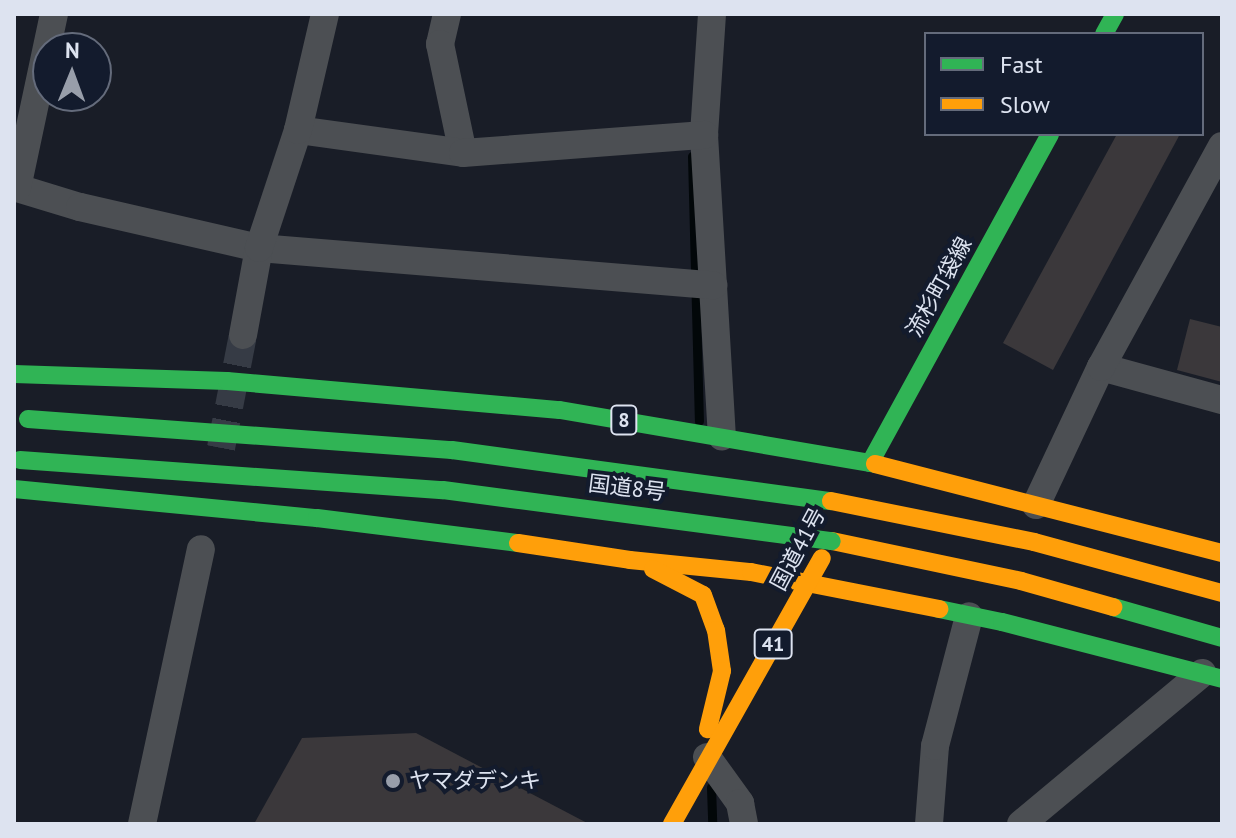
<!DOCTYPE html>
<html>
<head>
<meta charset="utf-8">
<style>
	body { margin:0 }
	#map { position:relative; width:1236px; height:838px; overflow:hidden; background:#191d27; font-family:"PT Sans","Noto Sans JP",sans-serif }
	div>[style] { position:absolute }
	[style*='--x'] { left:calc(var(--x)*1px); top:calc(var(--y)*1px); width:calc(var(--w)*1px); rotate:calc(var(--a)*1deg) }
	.stream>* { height:9px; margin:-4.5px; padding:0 4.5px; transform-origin:4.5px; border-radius:4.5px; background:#020709 }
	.building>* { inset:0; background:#3b383b }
	.street-tunnel>* { height:28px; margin-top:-14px; transform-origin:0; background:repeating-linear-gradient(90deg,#363b45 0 28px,transparent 0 42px) }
	.street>* { height:28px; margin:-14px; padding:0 14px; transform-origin:14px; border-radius:14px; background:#4c4f53 }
	.fast>* { height:18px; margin:-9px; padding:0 9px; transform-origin:9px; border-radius:9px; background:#30b455 }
	.slow>* { height:18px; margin:-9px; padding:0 9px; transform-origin:9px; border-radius:9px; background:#ff9f0a }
	.fast-bridge>* { height:18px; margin:-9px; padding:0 9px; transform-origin:9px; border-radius:9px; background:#30b455 }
	.slow-bridge>* { height:18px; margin:-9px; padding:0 9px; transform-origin:9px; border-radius:9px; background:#ff9f0a }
	.dots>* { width:22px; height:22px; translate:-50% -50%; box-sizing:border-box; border:4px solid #131b2d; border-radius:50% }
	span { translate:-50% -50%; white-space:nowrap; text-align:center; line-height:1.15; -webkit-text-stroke:8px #131b2d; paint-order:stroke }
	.shield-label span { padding:2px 6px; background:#131b2d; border:2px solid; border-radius:6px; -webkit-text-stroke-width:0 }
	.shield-label { font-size:20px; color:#dde3f0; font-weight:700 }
	.street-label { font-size:22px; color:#dde3f0 }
	.poi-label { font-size:22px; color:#dde3f0 }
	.left { translate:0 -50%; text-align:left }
	.frame { position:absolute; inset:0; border:16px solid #dde3f0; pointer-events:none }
	.legend { position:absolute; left:924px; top:32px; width:280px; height:104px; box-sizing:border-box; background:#131b2d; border:2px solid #646b7b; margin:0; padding:10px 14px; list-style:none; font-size:24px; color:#dde3f0 }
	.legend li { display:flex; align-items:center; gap:16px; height:40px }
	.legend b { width:40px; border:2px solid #646b7b }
	.north { position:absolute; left:32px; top:32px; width:80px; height:80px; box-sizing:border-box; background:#131b2d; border:2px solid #646b7b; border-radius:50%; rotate:1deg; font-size:22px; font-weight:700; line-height:32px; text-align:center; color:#dde3f0 }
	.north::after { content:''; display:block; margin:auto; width:28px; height:36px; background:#989eaa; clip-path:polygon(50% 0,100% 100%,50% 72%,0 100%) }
</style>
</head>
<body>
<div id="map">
	<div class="stream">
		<div style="--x:692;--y:156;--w:265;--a:88.5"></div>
		<div style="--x:711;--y:787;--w:37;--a:88"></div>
	</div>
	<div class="building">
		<div style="clip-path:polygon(1117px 134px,1180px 134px,1053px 370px,1003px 343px)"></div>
		<div style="clip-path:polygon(1190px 319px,1222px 327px,1222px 382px,1177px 370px)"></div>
		<div style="clip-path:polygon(416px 733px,589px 824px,254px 824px,302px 738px)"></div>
	</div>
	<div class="street-tunnel">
		<div style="--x:221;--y:448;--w:115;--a:-79"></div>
	</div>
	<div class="street">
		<div style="--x:447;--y:14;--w:31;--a:103"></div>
		<div style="--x:440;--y:44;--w:111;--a:78.1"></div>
		<div style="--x:712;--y:14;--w:121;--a:93.8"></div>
		<div style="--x:704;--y:135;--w:302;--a:86.6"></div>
		<div style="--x:298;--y:130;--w:167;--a:7.9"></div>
		<div style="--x:463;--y:153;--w:242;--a:-4.3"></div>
		<div style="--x:14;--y:187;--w:69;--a:16.9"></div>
		<div style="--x:80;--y:207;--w:184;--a:12.9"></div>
		<div style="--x:259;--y:248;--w:456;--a:4.7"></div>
		<div style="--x:17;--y:188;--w:178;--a:-78"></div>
		<div style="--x:243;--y:335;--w:88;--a:-79.6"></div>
		<div style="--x:259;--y:248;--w:124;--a:-71.7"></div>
		<div style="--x:298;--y:130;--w:119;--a:-76.9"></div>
		<div style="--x:1101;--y:367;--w:125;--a:15.3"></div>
		<div style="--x:1036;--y:505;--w:153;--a:-64.8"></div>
		<div style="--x:1101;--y:367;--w:252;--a:-61.3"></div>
		<div style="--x:707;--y:757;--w:57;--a:54.3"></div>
		<div style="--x:740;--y:803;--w:21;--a:79"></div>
		<div style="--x:142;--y:824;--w:281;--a:-77.9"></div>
		<div style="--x:929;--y:824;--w:78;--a:-85.6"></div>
		<div style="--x:935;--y:746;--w:134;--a:-75.3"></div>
		<div style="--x:1021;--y:824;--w:236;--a:-39.8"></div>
	</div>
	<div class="fast">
		<div style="--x:1104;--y:34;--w:23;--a:-61"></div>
		<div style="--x:14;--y:374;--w:213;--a:1.9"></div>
		<div style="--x:227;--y:381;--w:334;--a:5"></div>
		<div style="--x:560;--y:410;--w:320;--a:9.7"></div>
		<div style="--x:870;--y:463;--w:375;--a:-61.3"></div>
		<div style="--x:14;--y:489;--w:304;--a:5.5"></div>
		<div style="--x:317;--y:518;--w:203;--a:7.1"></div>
		<div style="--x:1113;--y:607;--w:113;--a:15.9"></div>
		<div style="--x:939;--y:609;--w:64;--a:11.7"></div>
		<div style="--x:1002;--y:622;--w:227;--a:14.5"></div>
	</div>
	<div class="slow">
		<div style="--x:875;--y:464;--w:358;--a:14.4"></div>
		<div style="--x:832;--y:541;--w:193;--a:11.9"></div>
		<div style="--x:1021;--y:581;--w:96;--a:15.8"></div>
		<div style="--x:518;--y:543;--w:113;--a:8.6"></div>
		<div style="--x:630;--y:560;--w:122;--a:5.7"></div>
		<div style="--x:751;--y:572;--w:192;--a:11.1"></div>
		<div style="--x:653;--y:569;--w:56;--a:27.5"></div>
		<div style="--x:703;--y:595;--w:37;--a:70"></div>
		<div style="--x:716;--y:630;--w:41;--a:81.7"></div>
		<div style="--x:722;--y:671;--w:60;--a:103.6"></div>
		<div style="--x:672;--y:824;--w:305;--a:-60.6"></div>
	</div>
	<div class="fast-bridge">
		<div style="--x:28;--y:419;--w:425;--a:4.2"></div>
		<div style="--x:452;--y:450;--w:382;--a:7.7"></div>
		<div style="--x:20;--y:460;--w:424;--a:4.1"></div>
		<div style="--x:443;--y:490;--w:392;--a:7.5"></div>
	</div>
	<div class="slow-bridge">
		<div style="--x:831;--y:501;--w:207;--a:11.4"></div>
		<div style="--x:1034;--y:542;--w:195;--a:15.2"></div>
	</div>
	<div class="dots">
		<div style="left:393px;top:781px;background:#989eaa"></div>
	</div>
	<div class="shield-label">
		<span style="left:624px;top:420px">8</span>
		<span style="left:773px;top:644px">41</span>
	</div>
	<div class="street-label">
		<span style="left:939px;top:287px;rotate:-61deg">流杉町袋線</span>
		<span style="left:627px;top:488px;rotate:7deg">国道8号</span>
		<span style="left:798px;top:549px;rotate:-62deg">国道41号</span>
	</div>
	<div class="poi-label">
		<span class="left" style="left:409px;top:781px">ヤマダデンキ</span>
	</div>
	<div class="frame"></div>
	<ul class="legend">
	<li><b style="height:10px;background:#30b455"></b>Fast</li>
	<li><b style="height:10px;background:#ff9f0a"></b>Slow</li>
	</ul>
	<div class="north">N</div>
</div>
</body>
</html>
